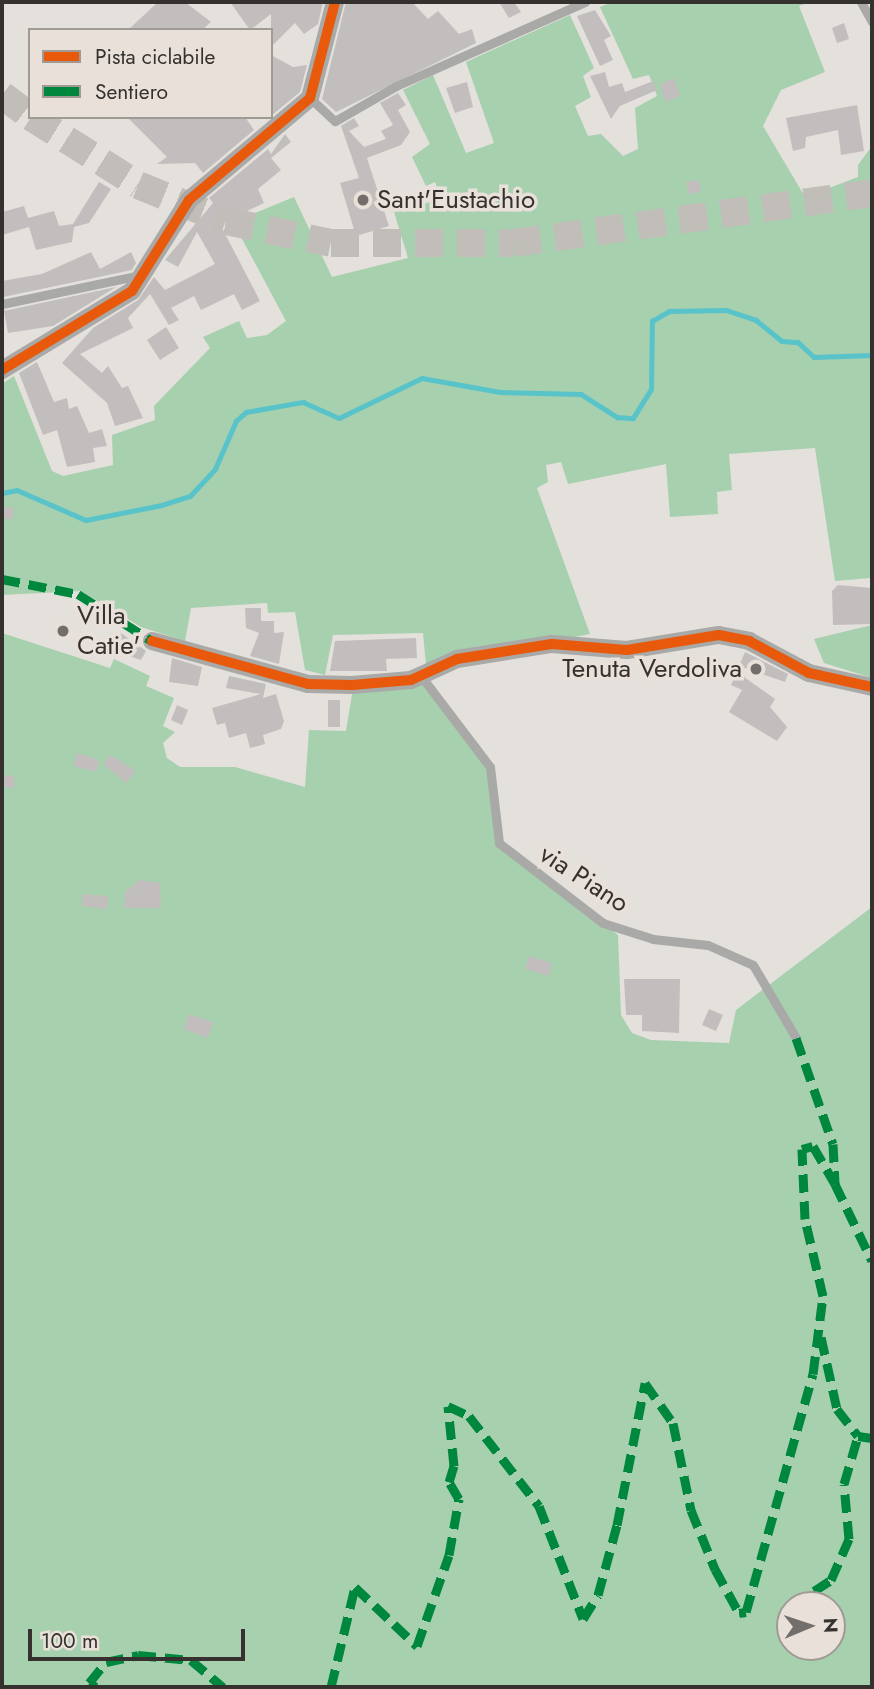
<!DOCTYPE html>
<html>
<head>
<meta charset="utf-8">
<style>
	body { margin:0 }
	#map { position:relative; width:874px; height:1689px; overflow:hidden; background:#e4e0dc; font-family:Jost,sans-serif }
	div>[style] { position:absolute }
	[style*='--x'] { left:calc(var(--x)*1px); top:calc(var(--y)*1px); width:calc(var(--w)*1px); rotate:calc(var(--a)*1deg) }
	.forest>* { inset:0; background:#a6d0ae }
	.stream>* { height:4.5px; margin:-2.25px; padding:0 2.25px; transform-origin:2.25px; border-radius:2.25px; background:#59c3ca }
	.building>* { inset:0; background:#c2bebe }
	.trunk-tunnel>* { height:28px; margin-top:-14px; transform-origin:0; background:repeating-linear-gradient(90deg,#c1bdb9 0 28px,transparent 0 42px) }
	.service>* { height:9px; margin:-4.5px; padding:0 4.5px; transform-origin:4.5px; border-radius:4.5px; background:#a9a9a7 }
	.minor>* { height:18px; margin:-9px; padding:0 9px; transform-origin:9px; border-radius:9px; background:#a9a9a7 }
	.quiet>* { height:9px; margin-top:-4.5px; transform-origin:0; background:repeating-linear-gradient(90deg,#00873e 0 18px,transparent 0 27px) }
	.cycleway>* { height:10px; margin:-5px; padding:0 5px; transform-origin:5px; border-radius:5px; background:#e8590c }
	.dots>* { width:19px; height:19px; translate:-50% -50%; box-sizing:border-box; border:4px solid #e8e0d9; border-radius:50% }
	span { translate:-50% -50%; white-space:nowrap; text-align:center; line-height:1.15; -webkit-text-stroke:7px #e8e0d9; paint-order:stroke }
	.poi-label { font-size:26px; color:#34312f }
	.left { translate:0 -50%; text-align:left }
	.right { translate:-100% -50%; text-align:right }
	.street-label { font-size:26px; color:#34312f }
	.frame { position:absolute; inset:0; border:4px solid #34312f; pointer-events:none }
	.legend { position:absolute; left:28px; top:28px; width:245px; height:91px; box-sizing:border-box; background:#e8e0d9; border:2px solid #a09a95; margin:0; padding:9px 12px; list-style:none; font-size:21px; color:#34312f }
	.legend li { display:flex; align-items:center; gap:14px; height:35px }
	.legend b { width:35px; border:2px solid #a09a95 }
	.north { position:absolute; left:776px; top:1591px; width:70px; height:70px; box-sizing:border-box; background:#e8e0d9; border:2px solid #a09a95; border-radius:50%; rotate:88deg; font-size:19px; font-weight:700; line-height:28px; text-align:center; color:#34312f }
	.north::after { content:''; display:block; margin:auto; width:24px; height:32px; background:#726e6c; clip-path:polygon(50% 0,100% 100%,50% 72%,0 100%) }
	.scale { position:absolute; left:28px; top:1629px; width:217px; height:32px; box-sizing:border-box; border:4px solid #34312f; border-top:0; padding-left:9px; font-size:21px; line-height:24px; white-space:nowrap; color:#34312f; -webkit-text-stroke:5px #e8e0d9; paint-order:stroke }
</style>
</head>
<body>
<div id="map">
	<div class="forest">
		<div style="clip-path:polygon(612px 2px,810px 2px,799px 6px,825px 72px,781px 90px,763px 126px,805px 197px,858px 177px,858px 165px,872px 146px,870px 578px,835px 581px,815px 448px,729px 454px,732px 490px,717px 492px,718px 514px,670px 517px,666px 464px,568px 484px,561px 462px,546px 465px,548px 482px,537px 488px,590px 634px,426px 665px,423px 633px,333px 635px,325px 675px,305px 670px,295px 612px,268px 613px,267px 603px,191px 608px,185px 641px,141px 627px,81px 591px,2px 595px,2px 384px,14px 376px,52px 471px,63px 476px,113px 465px,112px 435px,155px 420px,154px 406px,210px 348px,203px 337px,239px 321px,247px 338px,267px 335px,286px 321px,233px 222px,294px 197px,332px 277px,408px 258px,394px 212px,441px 199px,435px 182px,426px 186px,412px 157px,430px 144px,403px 90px,433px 75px,466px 153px,494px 143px,466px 62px,570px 15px,594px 68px,583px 76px,591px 97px,575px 106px,588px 136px,601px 134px,623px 156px,638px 149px,635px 108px,657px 96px,649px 75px,633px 79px,600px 7px)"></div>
		<div style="clip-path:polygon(872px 625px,872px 678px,824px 663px,814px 639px)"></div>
		<div style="clip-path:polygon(evenodd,2px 633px,110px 668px,114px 659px,150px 676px,146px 686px,174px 698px,163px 726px,175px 732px,163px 743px,167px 758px,180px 767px,235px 767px,305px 787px,309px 730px,346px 731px,352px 694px,421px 676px,480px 746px,490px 767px,499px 843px,618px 935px,621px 1015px,632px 1033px,651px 1040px,729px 1043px,736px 1010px,872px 907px,872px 1687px,2px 1687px,2px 633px,790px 1605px,832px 1605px,832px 1647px,790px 1647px,790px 1605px)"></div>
	</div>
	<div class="stream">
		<div style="--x:2;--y:493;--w:15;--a:-11"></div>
		<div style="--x:17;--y:490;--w:75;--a:23.5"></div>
		<div style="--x:86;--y:520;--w:77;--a:-11.2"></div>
		<div style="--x:162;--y:505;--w:29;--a:-18"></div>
		<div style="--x:190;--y:496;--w:37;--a:-47"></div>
		<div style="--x:215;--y:469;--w:52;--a:-66.4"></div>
		<div style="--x:236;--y:421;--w:13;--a:-42"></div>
		<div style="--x:246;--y:412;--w:58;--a:-10"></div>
		<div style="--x:303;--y:402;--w:39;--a:24"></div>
		<div style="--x:339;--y:418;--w:92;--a:-25.7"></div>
		<div style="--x:422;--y:378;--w:79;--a:10.2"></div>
		<div style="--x:500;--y:392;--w:81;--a:1.4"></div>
		<div style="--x:581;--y:394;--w:43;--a:32.6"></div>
		<div style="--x:617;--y:417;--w:16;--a:4"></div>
		<div style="--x:633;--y:418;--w:34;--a:-58"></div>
		<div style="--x:651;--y:389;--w:68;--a:-89.2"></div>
		<div style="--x:652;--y:321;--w:20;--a:-30"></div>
		<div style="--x:669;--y:311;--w:57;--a:-1"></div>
		<div style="--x:726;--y:310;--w:32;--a:18"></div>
		<div style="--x:756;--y:320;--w:33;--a:39"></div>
		<div style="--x:782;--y:341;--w:16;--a:4"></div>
		<div style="--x:798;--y:342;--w:22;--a:43"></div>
		<div style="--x:814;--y:357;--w:58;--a:-2"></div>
	</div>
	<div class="building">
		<div style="clip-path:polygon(158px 2px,185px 2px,211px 22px,202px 30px,128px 30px)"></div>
		<div style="clip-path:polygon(230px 2px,323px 2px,318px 24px,304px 34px,295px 23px,271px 47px,271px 14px,250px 30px)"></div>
		<div style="clip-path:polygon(346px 2px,412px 2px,428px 19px,438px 11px,459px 34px,472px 29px,476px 43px,336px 112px,322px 99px)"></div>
		<div style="clip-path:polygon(499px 2px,514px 2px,521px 12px,509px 18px)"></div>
		<div style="clip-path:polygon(595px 10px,611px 36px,604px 40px,613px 60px,600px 66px,577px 16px)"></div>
		<div style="clip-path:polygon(844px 23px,849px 39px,837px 43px,832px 28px)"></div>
		<div style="clip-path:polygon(271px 55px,293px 67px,307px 65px,300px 92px,271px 116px)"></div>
		<div style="clip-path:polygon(605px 72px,609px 87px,622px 83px,625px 92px,653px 81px,657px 90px,620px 106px,611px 119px,590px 76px)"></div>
		<div style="clip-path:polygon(674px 78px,680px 96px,665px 102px,660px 84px)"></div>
		<div style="clip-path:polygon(467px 82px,473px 107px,455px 113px,446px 88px)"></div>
		<div style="clip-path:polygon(398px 93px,406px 105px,398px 110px,410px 132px,401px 145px,367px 158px,389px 226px,356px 236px,340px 183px,359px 178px,341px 126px,354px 118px,359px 126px,349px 131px,364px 147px,386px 139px,381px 131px,393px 125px,380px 103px)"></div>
		<div style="clip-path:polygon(857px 105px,864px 151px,841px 155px,838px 130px,806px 137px,805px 148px,793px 151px,786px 118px)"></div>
		<div style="clip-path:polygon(127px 117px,245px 117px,254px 130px,203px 173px,195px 163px,157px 164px,167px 157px)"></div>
		<div style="clip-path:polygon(285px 134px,291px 142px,271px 158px,281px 170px,258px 189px,264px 203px,220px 224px,260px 301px,242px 310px,234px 294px,201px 310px,194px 296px,171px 308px,179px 320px,169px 325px,150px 294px,128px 318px,133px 328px,80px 354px,102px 373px,108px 366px,122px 388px,128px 386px,143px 418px,115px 426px,107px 403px,62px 363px,93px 328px,138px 300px,154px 277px,165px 290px,215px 264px,197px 232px,178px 267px,165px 260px,213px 203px,209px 198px,268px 149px,271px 154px)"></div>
		<div style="clip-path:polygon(699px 180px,701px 192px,689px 194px,686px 182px)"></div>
		<div style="clip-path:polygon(99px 182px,111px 189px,89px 223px,74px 227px,72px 242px,36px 250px,29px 227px,2px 235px,2px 212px,24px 206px,28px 218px,54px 211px,59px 226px,73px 224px)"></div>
		<div style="clip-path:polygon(91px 252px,100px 269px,131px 252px,136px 263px,132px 270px,3px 297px,2px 281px,42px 274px)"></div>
		<div style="clip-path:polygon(116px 287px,53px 326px,8px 333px,4px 311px)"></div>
		<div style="clip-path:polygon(166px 327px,179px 348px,160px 360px,147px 340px)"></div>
		<div style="clip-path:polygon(37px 362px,54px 402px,67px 398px,69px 409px,77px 406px,89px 433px,102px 429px,107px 446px,93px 448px,95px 462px,67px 467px,57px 430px,43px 435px,19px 373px)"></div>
		<div style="clip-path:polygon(2px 507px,14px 508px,13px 519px,2px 519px)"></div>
		<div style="clip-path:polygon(838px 585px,872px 588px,872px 624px,833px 625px,832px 591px)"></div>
		<div style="clip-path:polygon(245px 608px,261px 608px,261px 621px,274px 621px,274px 633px,284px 632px,279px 664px,250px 656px,259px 633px,246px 628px)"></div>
		<div style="clip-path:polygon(121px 633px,146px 651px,141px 660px,111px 650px)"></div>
		<div style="clip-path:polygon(416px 638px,417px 658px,386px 659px,387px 671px,330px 671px,335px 641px)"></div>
		<div style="clip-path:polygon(745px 652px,788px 674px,785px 682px,739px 666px)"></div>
		<div style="clip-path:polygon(172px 658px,202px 667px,198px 686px,169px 682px)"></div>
		<div style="clip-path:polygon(737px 672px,775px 699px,770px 707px,787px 727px,777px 741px,729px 712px,742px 690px,731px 685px)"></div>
		<div style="clip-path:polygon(229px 676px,266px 684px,263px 698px,276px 694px,284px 721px,281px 729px,263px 735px,265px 744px,250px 748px,246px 733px,229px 738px,225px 723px,217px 725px,212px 708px,261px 694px,226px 688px)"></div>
		<div style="clip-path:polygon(328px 700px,340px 700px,340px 727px,328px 727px)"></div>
		<div style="clip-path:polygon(177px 705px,188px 710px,182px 725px,171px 720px)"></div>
		<div style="clip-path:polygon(77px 753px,99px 760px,96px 772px,73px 766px)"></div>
		<div style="clip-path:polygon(110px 755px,136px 771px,126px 783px,103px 764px)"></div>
		<div style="clip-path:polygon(2px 775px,14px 776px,15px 788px,2px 787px)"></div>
		<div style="clip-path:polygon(139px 880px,160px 883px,161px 908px,124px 908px,125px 892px)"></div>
		<div style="clip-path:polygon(83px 894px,108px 896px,107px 909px,82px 906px)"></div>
		<div style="clip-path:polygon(529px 956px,552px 963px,549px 976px,525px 969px)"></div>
		<div style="clip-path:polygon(624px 979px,680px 979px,679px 1033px,642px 1031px,642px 1015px,626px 1015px)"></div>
		<div style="clip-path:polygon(709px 1009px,723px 1015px,716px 1031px,702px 1025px)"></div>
		<div style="clip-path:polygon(189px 1014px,213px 1022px,208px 1038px,184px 1029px)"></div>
	</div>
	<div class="trunk-tunnel">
		<div style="--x:2;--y:95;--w:35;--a:37"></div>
		<div style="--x:31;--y:117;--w:127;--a:32.4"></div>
		<div style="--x:138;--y:185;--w:95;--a:22.2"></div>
		<div style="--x:226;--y:221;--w:107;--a:11.8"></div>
		<div style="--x:331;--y:243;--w:182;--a:0"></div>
		<div style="--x:513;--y:243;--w:362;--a:-7.9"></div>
	</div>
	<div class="service">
		<div style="--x:861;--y:2;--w:23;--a:61"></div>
		<div style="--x:310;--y:98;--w:34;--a:43"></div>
		<div style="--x:335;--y:121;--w:70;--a:-29.8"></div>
		<div style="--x:396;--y:86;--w:207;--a:-24"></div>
		<div style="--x:2;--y:304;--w:142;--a:-11.8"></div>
		<div style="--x:421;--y:676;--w:114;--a:52.8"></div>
		<div style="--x:490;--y:767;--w:77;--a:83.2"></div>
		<div style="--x:499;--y:843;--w:131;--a:37.6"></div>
		<div style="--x:603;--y:923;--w:52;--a:17.7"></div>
		<div style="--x:653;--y:939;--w:55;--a:6.2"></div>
		<div style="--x:708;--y:945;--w:49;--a:24"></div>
		<div style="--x:753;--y:965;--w:85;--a:59.5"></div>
	</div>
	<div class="minor">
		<div style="--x:2;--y:370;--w:152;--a:-31.3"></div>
		<div style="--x:132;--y:291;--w:107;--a:-57.9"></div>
		<div style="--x:189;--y:200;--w:158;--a:-40.1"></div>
		<div style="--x:310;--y:98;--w:99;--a:-75.4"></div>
		<div style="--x:152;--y:641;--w:162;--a:15.4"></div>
		<div style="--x:308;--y:684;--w:44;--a:1.3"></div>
		<div style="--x:352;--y:685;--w:59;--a:-4.8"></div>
		<div style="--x:411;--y:680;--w:51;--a:-24.5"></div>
		<div style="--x:457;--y:659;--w:96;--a:-9"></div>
		<div style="--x:552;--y:644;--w:75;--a:4.6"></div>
		<div style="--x:627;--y:650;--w:93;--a:-9.3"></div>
		<div style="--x:719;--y:635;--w:31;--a:11"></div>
		<div style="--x:749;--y:641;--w:68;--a:28.1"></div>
		<div style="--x:809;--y:673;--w:65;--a:12.5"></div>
	</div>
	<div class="quiet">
		<div style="--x:2;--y:579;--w:77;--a:11.2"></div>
		<div style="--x:78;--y:594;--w:88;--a:32.4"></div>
		<div style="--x:796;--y:1038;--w:112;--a:70.8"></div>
		<div style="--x:833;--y:1144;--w:40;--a:87.1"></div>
		<div style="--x:835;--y:1184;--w:85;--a:64.3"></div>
		<div style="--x:821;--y:1337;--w:74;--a:77.5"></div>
		<div style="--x:837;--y:1409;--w:34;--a:52"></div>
		<div style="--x:858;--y:1436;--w:14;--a:8"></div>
		<div style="--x:814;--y:1604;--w:13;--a:-90"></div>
		<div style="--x:814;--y:1591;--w:20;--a:-33"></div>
		<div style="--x:831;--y:1580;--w:45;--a:-66.3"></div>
		<div style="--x:849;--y:1539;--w:55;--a:-95.2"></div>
		<div style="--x:844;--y:1484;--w:50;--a:-73.7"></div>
		<div style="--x:96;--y:1687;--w:8;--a:-150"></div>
		<div style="--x:89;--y:1683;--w:27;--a:-51"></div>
		<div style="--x:106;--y:1662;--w:33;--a:-12"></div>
		<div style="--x:138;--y:1655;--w:53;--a:5.4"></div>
		<div style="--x:191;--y:1660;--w:42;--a:40.2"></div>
		<div style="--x:331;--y:1687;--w:103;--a:-76.5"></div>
		<div style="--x:355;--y:1587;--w:86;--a:43.6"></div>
		<div style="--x:417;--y:1646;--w:96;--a:-70.6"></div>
		<div style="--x:449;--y:1555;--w:57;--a:-79.9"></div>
		<div style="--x:459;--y:1499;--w:20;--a:-120"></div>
		<div style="--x:449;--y:1482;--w:17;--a:-73"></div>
		<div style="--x:454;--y:1466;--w:60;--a:-95.7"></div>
		<div style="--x:448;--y:1406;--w:23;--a:25"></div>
		<div style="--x:469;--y:1416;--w:114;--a:52.1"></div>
		<div style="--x:539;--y:1506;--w:121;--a:68.7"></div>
		<div style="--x:583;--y:1619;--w:28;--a:-58"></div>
		<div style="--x:598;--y:1595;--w:73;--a:-74.8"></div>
		<div style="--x:617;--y:1525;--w:145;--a:-78.8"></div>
		<div style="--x:645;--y:1383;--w:49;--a:55"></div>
		<div style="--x:673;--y:1423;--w:89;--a:78.3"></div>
		<div style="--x:691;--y:1510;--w:64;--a:67.9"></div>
		<div style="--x:715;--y:1569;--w:50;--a:61.4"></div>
		<div style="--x:739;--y:1613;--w:7;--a:-8"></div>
		<div style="--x:746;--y:1612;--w:247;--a:-74.3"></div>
		<div style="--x:813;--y:1374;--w:79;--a:-82.7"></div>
		<div style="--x:823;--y:1296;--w:79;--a:-103.2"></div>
		<div style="--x:805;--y:1219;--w:70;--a:-92.5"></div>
		<div style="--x:802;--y:1149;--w:11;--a:-15"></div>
		<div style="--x:813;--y:1146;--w:44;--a:59.9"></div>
	</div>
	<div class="cycleway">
		<div style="--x:2;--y:370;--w:152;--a:-31.3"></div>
		<div style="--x:132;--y:291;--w:107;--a:-57.9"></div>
		<div style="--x:189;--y:200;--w:158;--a:-40.1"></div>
		<div style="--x:310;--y:98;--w:99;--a:-75.4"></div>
		<div style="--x:152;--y:641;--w:162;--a:15.4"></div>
		<div style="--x:308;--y:684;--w:44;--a:1.3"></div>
		<div style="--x:352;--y:685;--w:59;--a:-4.8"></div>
		<div style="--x:411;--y:680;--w:51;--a:-24.5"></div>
		<div style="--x:457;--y:659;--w:96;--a:-9"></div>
		<div style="--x:552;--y:644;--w:75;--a:4.6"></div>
		<div style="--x:627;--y:650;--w:93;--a:-9.3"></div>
		<div style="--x:719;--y:635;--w:31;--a:11"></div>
		<div style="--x:749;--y:641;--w:68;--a:28.1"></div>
		<div style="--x:809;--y:673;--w:65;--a:12.5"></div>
	</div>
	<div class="dots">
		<div style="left:363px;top:200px;background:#726e6c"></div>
		<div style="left:63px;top:631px;background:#726e6c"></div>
		<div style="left:756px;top:669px;background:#726e6c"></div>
	</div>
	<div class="poi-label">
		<span class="left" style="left:377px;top:200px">Sant'Eustachio</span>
		<span class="left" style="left:77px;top:631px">Villa<br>Catie'</span>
		<span class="right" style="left:742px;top:669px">Tenuta Verdoliva</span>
	</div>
	<div class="street-label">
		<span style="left:584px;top:879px;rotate:33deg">via Piano</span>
	</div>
	<div class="frame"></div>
	<ul class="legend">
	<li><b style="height:9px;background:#e8590c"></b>Pista ciclabile</li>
	<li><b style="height:9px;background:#00873e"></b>Sentiero</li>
	</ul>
	<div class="north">N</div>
	<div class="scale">100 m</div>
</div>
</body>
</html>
